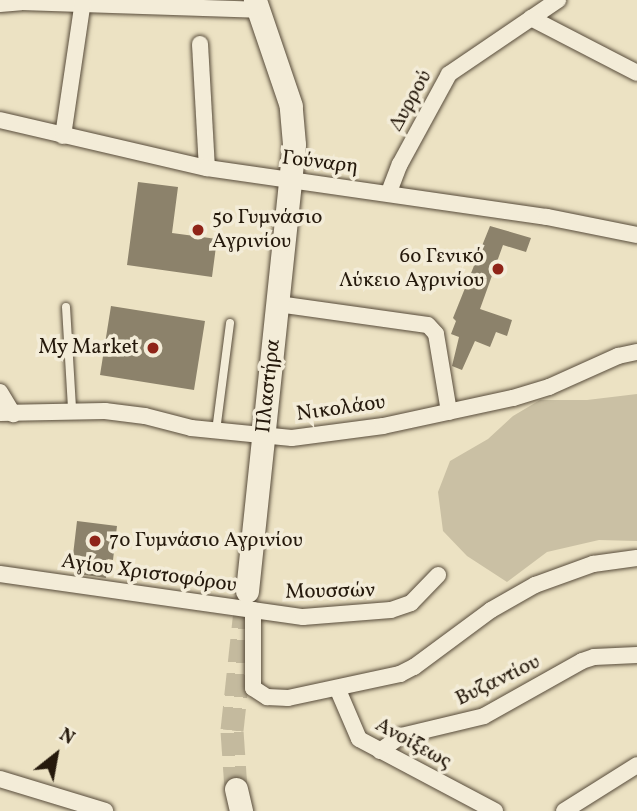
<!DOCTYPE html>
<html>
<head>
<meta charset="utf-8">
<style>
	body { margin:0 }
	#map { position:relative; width:637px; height:811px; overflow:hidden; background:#ece2c3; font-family:Vollkorn,serif }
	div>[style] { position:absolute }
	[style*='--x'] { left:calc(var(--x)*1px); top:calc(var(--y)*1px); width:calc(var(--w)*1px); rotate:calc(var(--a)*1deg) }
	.green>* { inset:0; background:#cac0a4 }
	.building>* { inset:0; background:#8c826b }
	.secondary-tunnel>* { height:23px; margin-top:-11.5px; transform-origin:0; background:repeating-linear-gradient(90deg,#c4ba9e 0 23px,transparent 0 34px) }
	.roads { filter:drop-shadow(0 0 2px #574b3a) drop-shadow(0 0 2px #574b3a) }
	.lane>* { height:8px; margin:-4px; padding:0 4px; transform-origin:4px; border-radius:4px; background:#f3ecd8 }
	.street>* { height:16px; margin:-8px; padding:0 8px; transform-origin:8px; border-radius:8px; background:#f3ecd8 }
	.secondary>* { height:23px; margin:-11.5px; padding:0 11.5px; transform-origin:11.5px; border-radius:11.5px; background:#f3ecd8 }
	.dots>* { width:19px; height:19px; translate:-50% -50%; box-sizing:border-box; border:4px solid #f3ecd8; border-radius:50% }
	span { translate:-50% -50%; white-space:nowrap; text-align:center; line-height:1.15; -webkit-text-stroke:7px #f3ecd8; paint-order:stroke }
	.street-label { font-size:21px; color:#25190c }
	.poi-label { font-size:21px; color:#25190c }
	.left { translate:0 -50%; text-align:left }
	.right { translate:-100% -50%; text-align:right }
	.north { position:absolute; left:21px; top:720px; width:70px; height:70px; -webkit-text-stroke:5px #f3ecd8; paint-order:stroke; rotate:31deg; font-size:19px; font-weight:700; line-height:28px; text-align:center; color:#25190c }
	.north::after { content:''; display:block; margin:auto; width:24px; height:32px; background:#25190c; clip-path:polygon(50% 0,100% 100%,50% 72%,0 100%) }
</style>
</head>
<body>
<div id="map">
	<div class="green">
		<div style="clip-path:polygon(637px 394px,637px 541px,599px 540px,547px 552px,507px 582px,467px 556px,443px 531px,438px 492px,450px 461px,488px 439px,513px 416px,540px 400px,587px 400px)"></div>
	</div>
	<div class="building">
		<div style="clip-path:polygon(138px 182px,178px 187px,172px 233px,217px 239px,212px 277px,127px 265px)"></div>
		<div style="clip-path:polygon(490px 226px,531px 238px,526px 252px,503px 245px,480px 309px,512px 320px,507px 336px,496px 332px,490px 347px,475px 341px,462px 370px,452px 366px,459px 337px,451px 334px,456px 321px,453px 318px)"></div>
		<div style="clip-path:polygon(111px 306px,205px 321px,194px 390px,100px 375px)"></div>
		<div style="clip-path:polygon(77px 521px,117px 526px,113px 560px,108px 559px,106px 578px,78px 574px,80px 556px,73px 555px)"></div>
	</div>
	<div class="secondary-tunnel">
		<div style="--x:236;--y:789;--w:59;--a:-93.9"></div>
		<div style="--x:232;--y:730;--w:140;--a:-83.8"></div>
	</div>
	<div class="roads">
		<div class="lane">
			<div style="--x:66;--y:307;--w:102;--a:86.6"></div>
			<div style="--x:216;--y:431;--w:109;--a:-82.6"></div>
		</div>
		<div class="street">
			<div style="--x:0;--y:4;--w:21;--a:-5"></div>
			<div style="--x:21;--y:2;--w:236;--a:1.9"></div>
			<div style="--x:531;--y:18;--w:119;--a:27.4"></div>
			<div style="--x:200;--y:44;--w:124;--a:86.8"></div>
			<div style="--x:0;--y:120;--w:212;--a:13.1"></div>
			<div style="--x:207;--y:168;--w:344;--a:8.2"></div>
			<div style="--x:547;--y:217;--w:92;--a:11.3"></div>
			<div style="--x:63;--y:136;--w:137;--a:-81.6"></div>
			<div style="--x:389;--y:192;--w:30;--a:-69"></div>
			<div style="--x:400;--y:164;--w:102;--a:-61.4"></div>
			<div style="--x:449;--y:74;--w:132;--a:-34.2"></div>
			<div style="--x:278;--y:304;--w:151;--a:8"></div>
			<div style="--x:428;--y:325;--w:12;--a:48"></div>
			<div style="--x:436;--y:334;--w:79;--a:80.5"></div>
			<div style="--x:0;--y:392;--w:26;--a:59"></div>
			<div style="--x:0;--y:413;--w:105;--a:-1.1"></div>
			<div style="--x:105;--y:411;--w:40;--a:7.1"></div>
			<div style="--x:145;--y:416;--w:48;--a:14.6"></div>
			<div style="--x:191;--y:428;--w:101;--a:5.7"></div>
			<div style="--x:292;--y:438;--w:92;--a:-7.5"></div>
			<div style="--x:383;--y:426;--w:133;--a:-12.2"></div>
			<div style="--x:513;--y:398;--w:38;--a:-17"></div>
			<div style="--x:549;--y:387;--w:76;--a:-24.2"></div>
			<div style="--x:618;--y:356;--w:19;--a:-12"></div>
			<div style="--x:0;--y:574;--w:306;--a:8.1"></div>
			<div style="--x:303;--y:617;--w:88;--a:-4.5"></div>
			<div style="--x:391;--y:610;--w:21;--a:-19"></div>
			<div style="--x:411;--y:603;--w:39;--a:-46"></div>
			<div style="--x:253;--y:610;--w:78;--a:90"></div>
			<div style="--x:253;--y:688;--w:17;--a:33"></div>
			<div style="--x:267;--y:697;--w:21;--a:3"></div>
			<div style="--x:288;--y:698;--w:115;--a:-12.1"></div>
			<div style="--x:400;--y:674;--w:16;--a:-27"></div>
			<div style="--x:414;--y:667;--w:96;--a:-36.5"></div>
			<div style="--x:491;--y:610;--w:51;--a:-29.6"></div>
			<div style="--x:535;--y:585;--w:62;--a:-19.9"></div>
			<div style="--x:593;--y:564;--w:44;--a:-7.8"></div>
			<div style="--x:338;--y:690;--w:53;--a:66.8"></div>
			<div style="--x:359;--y:739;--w:154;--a:27.9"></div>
			<div style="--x:380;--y:751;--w:26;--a:-36"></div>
			<div style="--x:401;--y:736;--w:85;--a:-13.5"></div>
			<div style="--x:484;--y:716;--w:112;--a:-29.3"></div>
			<div style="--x:582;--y:661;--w:13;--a:-18"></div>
			<div style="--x:594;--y:657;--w:43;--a:-2.7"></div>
			<div style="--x:0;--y:779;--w:110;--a:16.9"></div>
			<div style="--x:564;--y:811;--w:86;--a:-32.2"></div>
		</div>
		<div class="secondary">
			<div style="--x:247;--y:591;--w:449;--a:-84"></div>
			<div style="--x:294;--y:144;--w:38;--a:-95"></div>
			<div style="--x:291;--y:106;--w:112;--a:-108.8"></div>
			<div style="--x:236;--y:789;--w:23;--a:77"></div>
		</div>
	</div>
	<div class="dots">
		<div style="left:198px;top:230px;background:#8f2418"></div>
		<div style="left:498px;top:269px;background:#8f2418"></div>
		<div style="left:153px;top:348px;background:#8f2418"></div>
		<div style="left:95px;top:541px;background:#8f2418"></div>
	</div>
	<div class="street-label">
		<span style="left:411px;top:101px;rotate:-61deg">Δυρρού</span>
		<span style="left:320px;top:163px;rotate:7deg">Γούναρη</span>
		<span style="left:269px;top:386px;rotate:-84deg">Πλαστήρα</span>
		<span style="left:341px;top:409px;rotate:-8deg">Νικολάου</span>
		<span style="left:149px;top:574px;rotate:8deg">Αγίου Χριστοφόρου</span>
		<span style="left:330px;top:592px;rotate:-1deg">Μουσσών</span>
		<span style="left:498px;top:681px;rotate:-26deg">Βυζαντίου</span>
		<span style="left:413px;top:744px;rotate:29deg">Ανοίξεως</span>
	</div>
	<div class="poi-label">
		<span class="left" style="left:212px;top:230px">5ο Γυμνάσιο<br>Αγρινίου</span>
		<span class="right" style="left:484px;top:269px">6ο Γενικό<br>Λύκειο Αγρινίου</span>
		<span class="right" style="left:139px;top:348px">My Market</span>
		<span class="left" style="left:109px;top:541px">7ο Γυμνάσιο Αγρινίου</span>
	</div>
	<div class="north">N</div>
</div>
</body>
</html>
